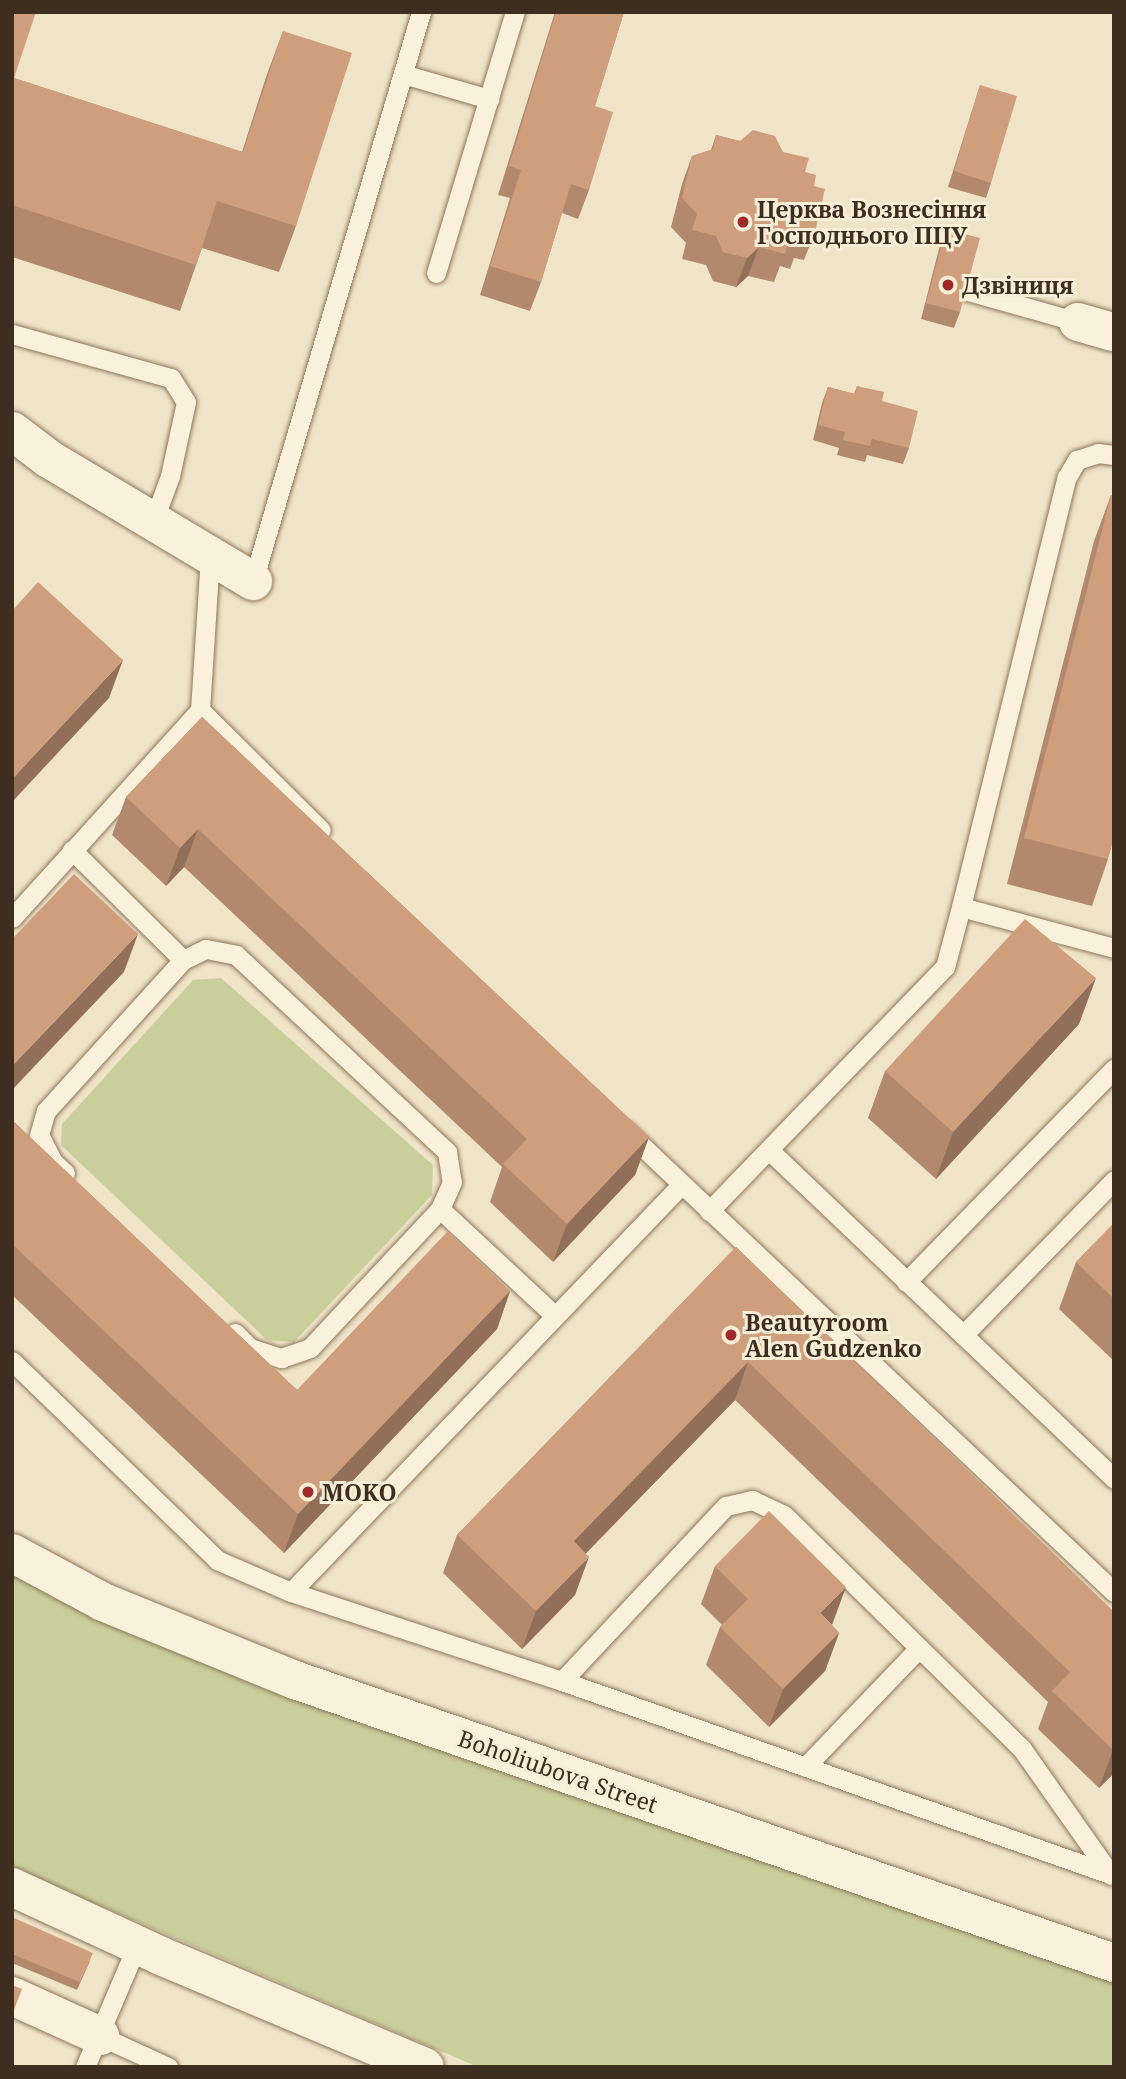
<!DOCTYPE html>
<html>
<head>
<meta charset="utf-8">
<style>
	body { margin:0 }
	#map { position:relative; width:1126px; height:2079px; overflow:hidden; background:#f0e4c8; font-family:"Noto Serif",serif }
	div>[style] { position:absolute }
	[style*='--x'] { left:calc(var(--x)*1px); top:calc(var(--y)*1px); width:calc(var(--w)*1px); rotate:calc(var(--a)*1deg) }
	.green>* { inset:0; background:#c9cf9b }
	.roads { filter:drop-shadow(0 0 2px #8d765c) drop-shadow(0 0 2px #8d765c) }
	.service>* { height:19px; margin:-9.5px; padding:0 9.5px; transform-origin:9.5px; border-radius:9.5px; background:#faf1dc }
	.minor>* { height:38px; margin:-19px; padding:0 19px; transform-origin:19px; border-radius:19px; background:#faf1dc }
	.wall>* { inset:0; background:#b2896c }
	.shaded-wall>* { inset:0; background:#916f58 }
	.building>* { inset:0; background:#cf9f7d }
	.dots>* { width:19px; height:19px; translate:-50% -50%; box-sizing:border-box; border:4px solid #f7eed8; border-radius:50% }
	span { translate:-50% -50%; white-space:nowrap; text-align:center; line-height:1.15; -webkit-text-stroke:6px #f7eed8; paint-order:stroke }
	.poi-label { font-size:23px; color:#3d2e20; font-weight:700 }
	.left { translate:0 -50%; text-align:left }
	.street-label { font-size:23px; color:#3d2e20 }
	.frame { position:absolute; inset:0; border:14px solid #3d2e20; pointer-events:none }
</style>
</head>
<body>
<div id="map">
	<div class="green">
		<div style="clip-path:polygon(221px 978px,433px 1165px,432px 1195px,294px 1342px,267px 1340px,61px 1145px,62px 1124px,193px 980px)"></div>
		<div style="clip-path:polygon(12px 1574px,1114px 1980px,1114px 2067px,478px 2067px,82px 1898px,12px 1866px)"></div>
	</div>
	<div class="roads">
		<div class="service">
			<div style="--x:403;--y:74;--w:90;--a:16.2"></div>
			<div style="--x:436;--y:273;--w:273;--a:-73.2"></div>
			<div style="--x:965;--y:290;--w:117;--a:15.8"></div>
			<div style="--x:12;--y:334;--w:165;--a:15.5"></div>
			<div style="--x:171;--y:378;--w:28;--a:58"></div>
			<div style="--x:186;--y:402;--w:76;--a:102.2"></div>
			<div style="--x:170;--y:476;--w:49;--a:110.3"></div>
			<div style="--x:210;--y:556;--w:154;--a:93.7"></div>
			<div style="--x:200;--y:710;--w:170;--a:44.8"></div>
			<div style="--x:253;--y:581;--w:593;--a:-73.55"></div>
			<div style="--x:72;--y:850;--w:156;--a:44.7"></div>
			<div style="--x:183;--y:960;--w:25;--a:-26"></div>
			<div style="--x:206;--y:949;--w:31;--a:11"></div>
			<div style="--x:236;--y:955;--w:289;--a:43"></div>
			<div style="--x:447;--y:1152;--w:30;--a:81"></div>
			<div style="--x:452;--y:1182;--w:30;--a:114"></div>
			<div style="--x:440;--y:1209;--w:154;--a:42.9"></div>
			<div style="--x:961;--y:907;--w:443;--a:-76.2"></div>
			<div style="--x:1067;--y:477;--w:20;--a:-60"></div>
			<div style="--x:1077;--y:460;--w:22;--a:-18"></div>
			<div style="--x:1098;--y:453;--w:16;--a:7"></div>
			<div style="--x:12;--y:918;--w:280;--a:-47.9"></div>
			<div style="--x:626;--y:1131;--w:671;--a:43.37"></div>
			<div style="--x:769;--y:1150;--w:477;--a:43.6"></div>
			<div style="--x:65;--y:1173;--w:16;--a:-137"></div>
			<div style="--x:53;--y:1162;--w:30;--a:-117"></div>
			<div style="--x:39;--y:1135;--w:25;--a:-74"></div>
			<div style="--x:46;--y:1111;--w:204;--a:-47.8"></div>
			<div style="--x:709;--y:1211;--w:339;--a:-46"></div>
			<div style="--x:945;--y:967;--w:62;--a:-75.1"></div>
			<div style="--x:961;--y:907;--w:158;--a:15"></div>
			<div style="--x:906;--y:1282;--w:298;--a:-45.7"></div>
			<div style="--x:235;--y:1333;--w:21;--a:45"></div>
			<div style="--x:250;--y:1348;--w:33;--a:18"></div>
			<div style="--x:281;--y:1358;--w:31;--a:-19"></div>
			<div style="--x:310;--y:1348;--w:190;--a:-46.9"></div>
			<div style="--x:963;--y:1335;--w:216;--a:-45.7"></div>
			<div style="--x:12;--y:1361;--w:286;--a:44.1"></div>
			<div style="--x:217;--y:1560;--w:81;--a:23.4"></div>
			<div style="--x:291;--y:1592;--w:285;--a:18.2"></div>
			<div style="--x:562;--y:1681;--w:581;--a:19.4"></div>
			<div style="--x:291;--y:1592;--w:564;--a:-46.22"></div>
			<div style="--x:562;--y:1681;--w:240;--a:-46.9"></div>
			<div style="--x:726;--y:1506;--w:27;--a:-13"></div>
			<div style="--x:752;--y:1500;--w:35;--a:25"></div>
			<div style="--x:784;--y:1515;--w:334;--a:44.5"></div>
			<div style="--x:1022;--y:1749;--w:154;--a:54.8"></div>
			<div style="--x:805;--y:1767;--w:165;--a:-46.2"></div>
			<div style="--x:100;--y:2036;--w:75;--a:24.5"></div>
			<div style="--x:85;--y:2067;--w:133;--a:-66.9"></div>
		</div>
		<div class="minor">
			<div style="--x:1078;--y:322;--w:37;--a:16"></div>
			<div style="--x:12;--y:431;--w:46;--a:37.1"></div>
			<div style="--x:49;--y:459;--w:238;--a:30.9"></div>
			<div style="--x:12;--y:1553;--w:103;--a:28.3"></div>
			<div style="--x:103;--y:1602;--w:207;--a:22.1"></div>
			<div style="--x:295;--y:1680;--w:867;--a:19.06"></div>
			<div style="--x:12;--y:1887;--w:164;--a:24.8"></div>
			<div style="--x:161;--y:1956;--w:286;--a:22.8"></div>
			<div style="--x:12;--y:1996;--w:97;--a:24.4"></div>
		</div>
	</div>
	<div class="wall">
		<div style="clip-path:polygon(12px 12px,14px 78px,242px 152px,266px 77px,283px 31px,296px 226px,279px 272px,202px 248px,180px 311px,12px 257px)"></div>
		<div style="clip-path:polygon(555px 12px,624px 12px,595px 106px,589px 190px,578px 219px,562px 213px,541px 282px,530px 311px,480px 295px,510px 198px,498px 195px)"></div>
		<div style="clip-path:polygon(980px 85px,991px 183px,986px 198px,948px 187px)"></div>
		<div style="clip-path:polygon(716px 135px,783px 152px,805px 172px,814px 186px,815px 232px,804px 260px,794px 258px,790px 269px,780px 266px,774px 282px,748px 276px,736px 287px,713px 281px,706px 265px,682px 259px,686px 243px,671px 227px,682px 184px,692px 156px,711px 150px)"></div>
		<div style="clip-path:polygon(946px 229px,960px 312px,954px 328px,921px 319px,940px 245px)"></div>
		<div style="clip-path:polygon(857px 386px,882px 401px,909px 448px,903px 464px,867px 455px,865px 462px,837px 455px,839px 448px,813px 440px,822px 403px,828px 387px,854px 394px)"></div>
		<div style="clip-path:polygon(1111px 495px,1108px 859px,1092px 906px,1007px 884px,1094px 541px)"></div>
		<div style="clip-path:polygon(202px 717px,649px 1137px,635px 1175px,553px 1262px,490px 1202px,502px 1167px,184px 867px,166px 886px,112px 835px,126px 797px)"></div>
		<div style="clip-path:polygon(1079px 1024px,936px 1179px,868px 1118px,885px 1071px)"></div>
		<div style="clip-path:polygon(12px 1120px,297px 1390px,510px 1291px,497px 1329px,284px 1553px,12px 1295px)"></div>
		<div style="clip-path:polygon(1114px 1223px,1114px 1361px,1059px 1309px,1076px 1262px)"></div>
		<div style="clip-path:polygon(736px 1247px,1114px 1612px,1114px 1773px,1099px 1788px,1038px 1729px,1048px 1702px,735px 1400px,586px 1553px,575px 1595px,522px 1649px,443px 1573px,457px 1535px)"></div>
		<div style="clip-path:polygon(715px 1566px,832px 1625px,839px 1633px,825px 1671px,769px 1727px,706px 1665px,720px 1627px,722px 1625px,701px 1604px)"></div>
		<div style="clip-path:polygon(12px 1917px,90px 1961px,77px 1990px,12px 1963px)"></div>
	</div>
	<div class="shaded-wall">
		<div style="clip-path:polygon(759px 247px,748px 276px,736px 287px,747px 258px)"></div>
		<div style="clip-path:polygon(123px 660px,109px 698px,12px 802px,12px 779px)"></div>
		<div style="clip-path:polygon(198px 829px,184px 867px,166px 886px,180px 848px)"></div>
		<div style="clip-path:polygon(138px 934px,124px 972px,12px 1090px,12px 1066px)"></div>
		<div style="clip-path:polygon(1096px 978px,1079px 1024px,936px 1179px,953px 1132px)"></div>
		<div style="clip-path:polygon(649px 1137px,635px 1175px,553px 1262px,567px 1224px)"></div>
		<div style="clip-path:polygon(510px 1291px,497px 1329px,284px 1553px,298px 1514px)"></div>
		<div style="clip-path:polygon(748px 1362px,735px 1400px,560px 1580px,574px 1541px)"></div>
		<div style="clip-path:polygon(589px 1557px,575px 1595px,522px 1649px,536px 1611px)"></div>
		<div style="clip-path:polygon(846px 1587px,832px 1625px,820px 1613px)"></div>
		<div style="clip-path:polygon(839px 1633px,825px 1671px,769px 1727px,783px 1689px)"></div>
		<div style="clip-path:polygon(1114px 1749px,1114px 1773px,1099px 1788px,1113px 1750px)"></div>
	</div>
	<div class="building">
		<div style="clip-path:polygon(12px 12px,36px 12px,14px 78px,243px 152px,283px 31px,352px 53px,296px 226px,217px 201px,196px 265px,12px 205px)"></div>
		<div style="clip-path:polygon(556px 12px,624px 12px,595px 106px,613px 112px,589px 190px,571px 184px,541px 282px,490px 266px,521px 170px,509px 166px)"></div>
		<div style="clip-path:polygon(980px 85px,1017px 96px,991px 183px,954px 171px)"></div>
		<div style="clip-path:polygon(753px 130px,775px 136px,783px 152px,809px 158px,805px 172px,816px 175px,814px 186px,825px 189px,815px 232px,803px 229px,800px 240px,789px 237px,785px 254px,759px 247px,747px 258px,723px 252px,716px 236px,692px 230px,697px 214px,682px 198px,692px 156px,713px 149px,716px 135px,740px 141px)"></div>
		<div style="clip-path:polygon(946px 229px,980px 238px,960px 312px,926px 303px)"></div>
		<div style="clip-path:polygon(857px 386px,884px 392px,882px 401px,918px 411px,909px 448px,872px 439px,870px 446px,843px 440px,845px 432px,818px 425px,828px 387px,855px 394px)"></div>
		<div style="clip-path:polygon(1111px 495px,1114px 496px,1114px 838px,1108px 859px,1024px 838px)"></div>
		<div style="clip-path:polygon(38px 582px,123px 660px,12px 779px,12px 611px)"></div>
		<div style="clip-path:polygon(202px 717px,649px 1137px,567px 1224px,503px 1164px,527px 1139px,198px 829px,180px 848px,126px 797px)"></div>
		<div style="clip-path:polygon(74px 874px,138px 934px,12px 1066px,12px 939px)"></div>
		<div style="clip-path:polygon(1025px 919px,1096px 978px,953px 1132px,885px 1071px)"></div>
		<div style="clip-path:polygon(12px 1120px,297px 1390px,448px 1231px,510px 1291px,298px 1514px,12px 1244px)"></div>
		<div style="clip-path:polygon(1114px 1223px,1114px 1299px,1076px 1262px)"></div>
		<div style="clip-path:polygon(736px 1247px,1114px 1612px,1113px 1750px,1052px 1691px,1070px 1672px,748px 1362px,574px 1541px,589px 1557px,536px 1611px,457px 1535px)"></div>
		<div style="clip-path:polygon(769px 1511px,846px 1587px,820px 1613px,839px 1633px,783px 1689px,720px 1627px,748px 1599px,715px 1566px)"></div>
		<div style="clip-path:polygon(12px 1917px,93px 1953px,80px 1982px,12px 1954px)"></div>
		<div style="clip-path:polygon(12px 1985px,22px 1989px,12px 2015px)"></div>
	</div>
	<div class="dots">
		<div style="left:743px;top:222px;background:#9e2a2b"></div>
		<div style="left:948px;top:285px;background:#9e2a2b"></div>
		<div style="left:731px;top:1335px;background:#9e2a2b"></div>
		<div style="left:308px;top:1492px;background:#9e2a2b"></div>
	</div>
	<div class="poi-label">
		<span class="left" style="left:757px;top:222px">Церква Вознесіння<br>Господнього ПЦУ</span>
		<span class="left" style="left:962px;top:285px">Дзвіниця</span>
		<span class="left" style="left:745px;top:1335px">Beautyroom<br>Alen Gudzenko</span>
		<span class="left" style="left:322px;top:1492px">MOKO</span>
	</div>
	<div class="street-label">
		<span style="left:558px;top:1771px;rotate:19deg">Boholiubova Street</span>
	</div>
	<div class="frame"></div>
</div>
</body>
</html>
